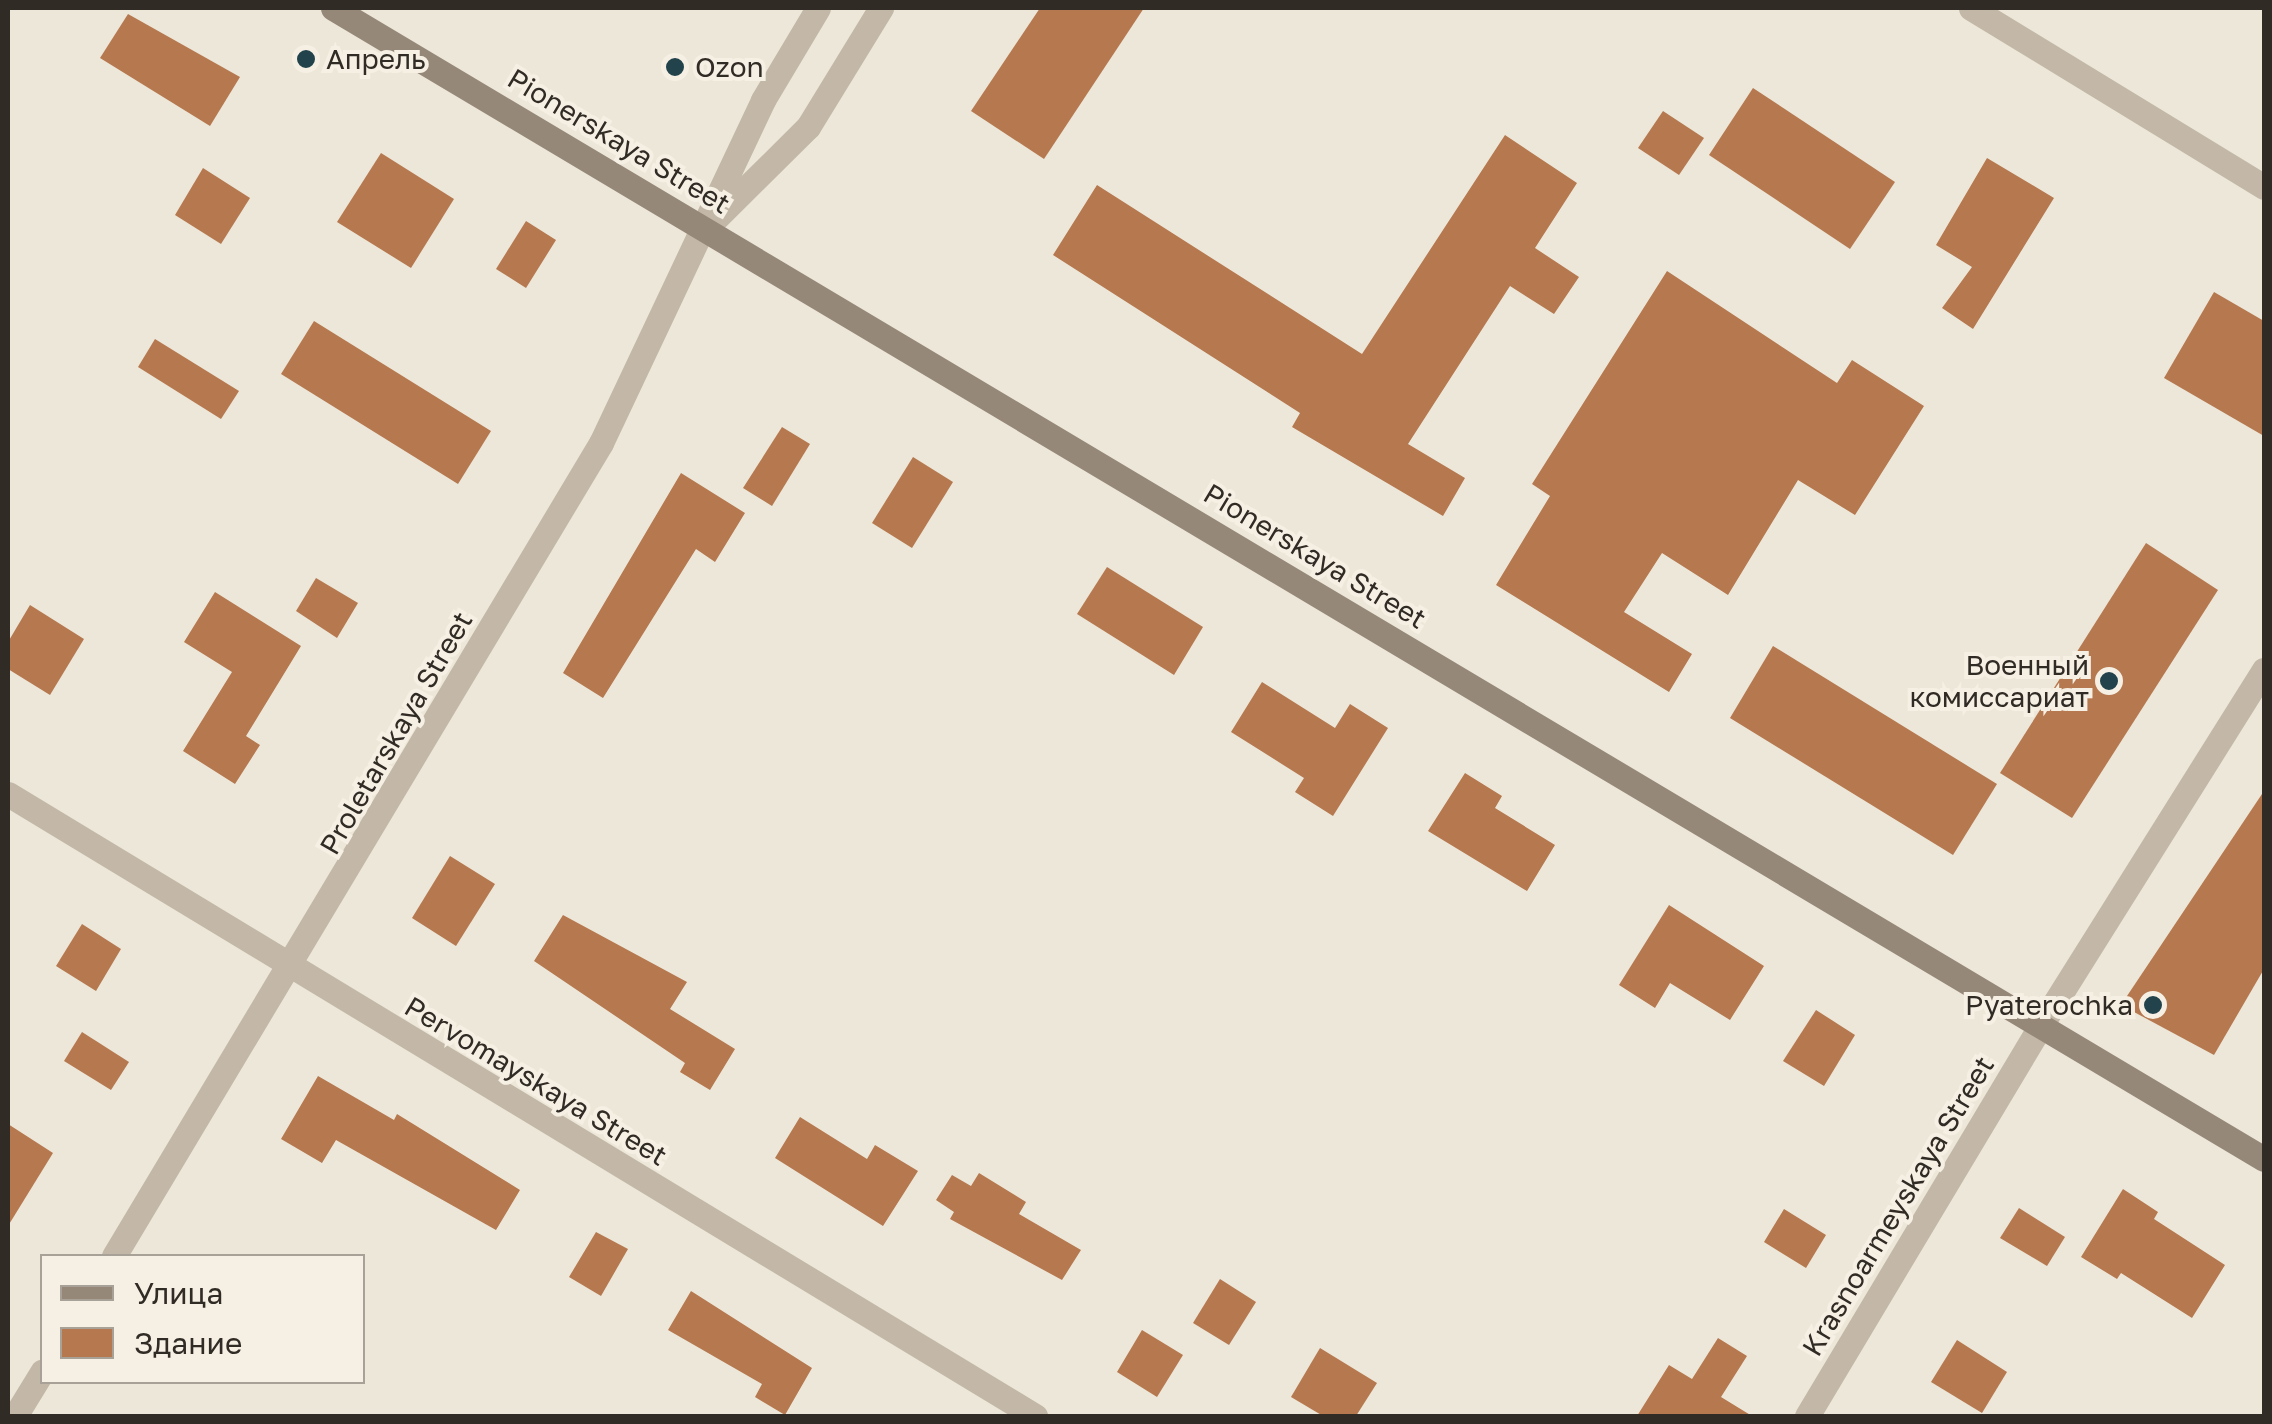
<!DOCTYPE html>
<html>
<head>
<meta charset="utf-8">
<style>
	body { margin:0 }
	#map { position:relative; width:2272px; height:1424px; overflow:hidden; background:#ede7d9; font-family:"Golos Text",sans-serif }
	div>[style] { position:absolute }
	[style*='--x'] { left:calc(var(--x)*1px); top:calc(var(--y)*1px); width:calc(var(--w)*1px); rotate:calc(var(--a)*1deg) }
	.building>* { inset:0; background:#b5784f }
	.street>* { height:25px; margin:-12.5px; padding:0 12.5px; transform-origin:12.5px; border-radius:12.5px; background:#c3b8a7 }
	.secondary>* { height:25px; margin:-12.5px; padding:0 12.5px; transform-origin:12.5px; border-radius:12.5px; background:#968879 }
	.dots>* { width:28px; height:28px; translate:-50% -50%; box-sizing:border-box; border:5px solid #f6f0e4; border-radius:50% }
	span { translate:-50% -50%; white-space:nowrap; text-align:center; line-height:1.15; -webkit-text-stroke:8px #f6f0e4; paint-order:stroke }
	.poi-label { font-size:28px; color:#312b26 }
	.left { translate:0 -50%; text-align:left }
	.right { translate:-100% -50%; text-align:right }
	.street-label { font-size:28px; color:#312b26 }
	.frame { position:absolute; inset:0; border:10px solid #312b26; pointer-events:none }
	.legend { position:absolute; left:40px; top:1254px; width:325px; height:130px; box-sizing:border-box; background:#f6f0e4; border:2px solid #a7a198; margin:0; padding:12px 18px; list-style:none; font-size:30px; color:#312b26 }
	.legend li { display:flex; align-items:center; gap:20px; height:50px }
	.legend b { width:50px; border:2px solid #a7a198 }
</style>
</head>
<body>
<div id="map">
	<div class="building">
		<div style="clip-path:polygon(1040px 8px,1144px 8px,1044px 159px,971px 111px)"></div>
		<div style="clip-path:polygon(128px 14px,240px 77px,210px 126px,100px 58px)"></div>
		<div style="clip-path:polygon(1753px 88px,1895px 182px,1850px 249px,1709px 155px)"></div>
		<div style="clip-path:polygon(1663px 111px,1704px 138px,1679px 175px,1638px 148px)"></div>
		<div style="clip-path:polygon(1505px 135px,1577px 183px,1535px 248px,1579px 277px,1554px 314px,1510px 286px,1408px 444px,1465px 478px,1443px 516px,1292px 427px,1300px 413px,1053px 255px,1097px 185px,1362px 354px)"></div>
		<div style="clip-path:polygon(381px 153px,454px 199px,411px 268px,337px 222px)"></div>
		<div style="clip-path:polygon(1987px 158px,2054px 198px,1973px 329px,1942px 308px,1972px 267px,1936px 245px)"></div>
		<div style="clip-path:polygon(203px 168px,250px 198px,221px 244px,175px 215px)"></div>
		<div style="clip-path:polygon(526px 221px,556px 240px,526px 288px,496px 269px)"></div>
		<div style="clip-path:polygon(1667px 271px,1837px 383px,1852px 360px,1924px 406px,1855px 515px,1798px 480px,1728px 595px,1662px 553px,1624px 612px,1692px 654px,1669px 692px,1496px 585px,1550px 496px,1532px 484px)"></div>
		<div style="clip-path:polygon(2214px 292px,2264px 321px,2264px 436px,2164px 378px)"></div>
		<div style="clip-path:polygon(314px 321px,491px 431px,458px 484px,281px 374px)"></div>
		<div style="clip-path:polygon(155px 339px,239px 391px,221px 419px,138px 367px)"></div>
		<div style="clip-path:polygon(782px 427px,810px 444px,772px 506px,743px 488px)"></div>
		<div style="clip-path:polygon(913px 457px,953px 482px,912px 548px,872px 523px)"></div>
		<div style="clip-path:polygon(681px 473px,745px 513px,715px 562px,696px 549px,603px 698px,563px 673px)"></div>
		<div style="clip-path:polygon(2146px 543px,2218px 590px,2072px 818px,2000px 773px)"></div>
		<div style="clip-path:polygon(1107px 567px,1203px 627px,1174px 675px,1077px 614px)"></div>
		<div style="clip-path:polygon(316px 578px,358px 603px,337px 638px,296px 611px)"></div>
		<div style="clip-path:polygon(215px 592px,301px 646px,246px 736px,260px 745px,235px 784px,183px 751px,232px 672px,184px 642px)"></div>
		<div style="clip-path:polygon(30px 605px,84px 639px,50px 695px,8px 669px,8px 642px)"></div>
		<div style="clip-path:polygon(1773px 646px,1997px 784px,1953px 855px,1730px 718px)"></div>
		<div style="clip-path:polygon(1262px 682px,1335px 728px,1350px 704px,1388px 728px,1333px 816px,1295px 792px,1304px 778px,1231px 732px)"></div>
		<div style="clip-path:polygon(1465px 773px,1502px 796px,1495px 808px,1555px 845px,1527px 891px,1428px 831px)"></div>
		<div style="clip-path:polygon(2264px 791px,2264px 969px,2214px 1055px,2121px 1005px)"></div>
		<div style="clip-path:polygon(450px 856px,495px 884px,456px 946px,412px 918px)"></div>
		<div style="clip-path:polygon(1669px 905px,1764px 966px,1730px 1020px,1670px 983px,1655px 1008px,1619px 985px)"></div>
		<div style="clip-path:polygon(563px 915px,687px 982px,670px 1009px,735px 1049px,710px 1090px,680px 1072px,685px 1063px,534px 961px)"></div>
		<div style="clip-path:polygon(82px 924px,121px 949px,96px 991px,56px 966px)"></div>
		<div style="clip-path:polygon(1816px 1010px,1855px 1035px,1824px 1086px,1783px 1061px)"></div>
		<div style="clip-path:polygon(82px 1032px,129px 1062px,111px 1090px,64px 1061px)"></div>
		<div style="clip-path:polygon(318px 1076px,394px 1120px,397px 1114px,520px 1190px,496px 1230px,336px 1140px,322px 1163px,281px 1139px)"></div>
		<div style="clip-path:polygon(800px 1117px,867px 1159px,875px 1145px,918px 1171px,883px 1226px,775px 1158px)"></div>
		<div style="clip-path:polygon(8px 1124px,53px 1153px,8px 1226px)"></div>
		<div style="clip-path:polygon(979px 1173px,1026px 1202px,1019px 1214px,1081px 1250px,1062px 1280px,950px 1219px,954px 1212px,936px 1200px,952px 1175px,971px 1186px)"></div>
		<div style="clip-path:polygon(2123px 1189px,2158px 1212px,2154px 1219px,2225px 1265px,2192px 1318px,2121px 1273px,2117px 1279px,2081px 1257px)"></div>
		<div style="clip-path:polygon(2019px 1208px,2065px 1237px,2047px 1266px,2000px 1238px)"></div>
		<div style="clip-path:polygon(1784px 1209px,1826px 1235px,1806px 1268px,1764px 1242px)"></div>
		<div style="clip-path:polygon(596px 1232px,628px 1249px,601px 1296px,569px 1277px)"></div>
		<div style="clip-path:polygon(1220px 1279px,1256px 1302px,1229px 1345px,1193px 1323px)"></div>
		<div style="clip-path:polygon(691px 1291px,812px 1368px,785px 1415px,755px 1397px,762px 1384px,668px 1330px)"></div>
		<div style="clip-path:polygon(1142px 1330px,1183px 1355px,1157px 1397px,1117px 1372px)"></div>
		<div style="clip-path:polygon(1718px 1338px,1747px 1356px,1721px 1397px,1752px 1416px,1637px 1416px,1669px 1365px,1692px 1379px)"></div>
		<div style="clip-path:polygon(1957px 1340px,2007px 1372px,1982px 1413px,1931px 1382px)"></div>
		<div style="clip-path:polygon(1320px 1348px,1377px 1383px,1356px 1416px,1323px 1416px,1291px 1397px)"></div>
	</div>
	<div class="street">
		<div style="--x:1971;--y:8;--w:343;--a:31.4"></div>
		<div style="--x:717;--y:217;--w:128;--a:-44.7"></div>
		<div style="--x:808;--y:127;--w:140;--a:-58.5"></div>
		<div style="--x:8;--y:794;--w:1201;--a:31.2"></div>
		<div style="--x:114;--y:1256;--w:948;--a:-59.08"></div>
		<div style="--x:601;--y:443;--w:379;--a:-64.7"></div>
		<div style="--x:763;--y:100;--w:107;--a:-59.1"></div>
		<div style="--x:15;--y:1416;--w:52;--a:-58.5"></div>
		<div style="--x:1807;--y:1416;--w:456;--a:-59.1"></div>
		<div style="--x:2041;--y:1025;--w:419;--a:-57.9"></div>
	</div>
	<div class="secondary">
		<div style="--x:333;--y:8;--w:2248;--a:30.8"></div>
	</div>
	<div class="dots">
		<div style="left:306px;top:59px;background:#22434c"></div>
		<div style="left:675px;top:67px;background:#22434c"></div>
		<div style="left:2109px;top:681px;background:#22434c"></div>
		<div style="left:2153px;top:1005px;background:#22434c"></div>
	</div>
	<div class="poi-label">
		<span class="left" style="left:326px;top:59px">Апрель</span>
		<span class="left" style="left:695px;top:67px">Ozon</span>
		<span class="right" style="left:2089px;top:681px">Военный<br>комиссариат</span>
		<span class="right" style="left:2133px;top:1005px">Pyaterochka</span>
	</div>
	<div class="street-label">
		<span style="left:619px;top:141px;rotate:31deg">Pionerskaya Street</span>
		<span style="left:1315px;top:556px;rotate:31deg">Pionerskaya Street</span>
		<span style="left:396px;top:733px;rotate:-60deg">Proletarskaya Street</span>
		<span style="left:536px;top:1081px;rotate:31deg">Pervomayskaya Street</span>
		<span style="left:1898px;top:1206px;rotate:-59deg">Krasnoarmeyskaya Street</span>
	</div>
	<div class="frame"></div>
	<ul class="legend">
	<li><b style="height:12px;background:#968879"></b>Улица</li>
	<li><b style="height:28px;background:#b5784f"></b>Здание</li>
	</ul>
</div>
</body>
</html>
